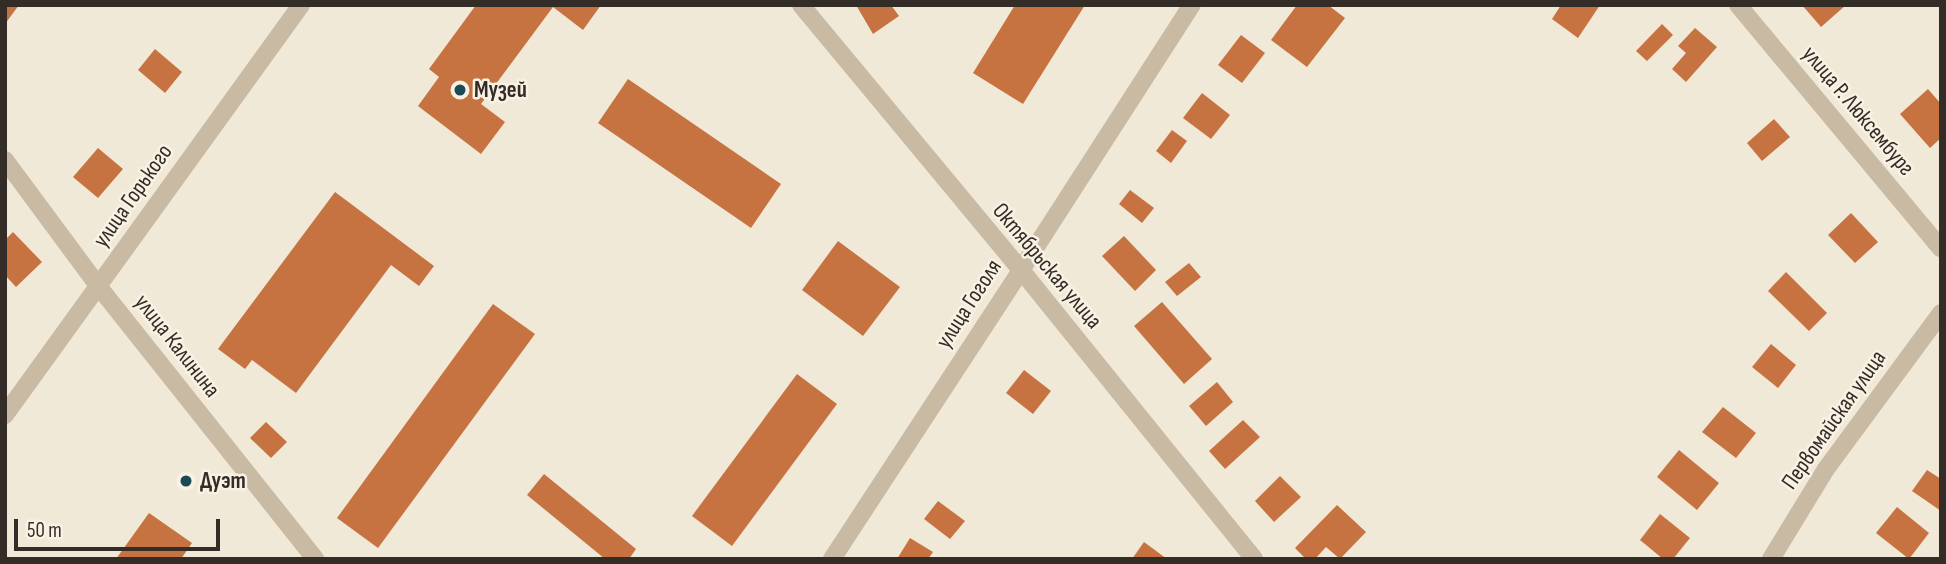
<!DOCTYPE html>
<html>
<head>
<meta charset="utf-8">
<style>
	body { margin:0 }
	#map { position:relative; width:1946px; height:564px; overflow:hidden; background:#f1e9d8; font-family:"Sofia Sans Condensed",sans-serif }
	div>[style] { position:absolute }
	[style*='--x'] { left:calc(var(--x)*1px); top:calc(var(--y)*1px); width:calc(var(--w)*1px); rotate:calc(var(--a)*1deg) }
	.building>* { inset:0; background:#c67341 }
	.minor>* { height:18px; margin:-9px; padding:0 9px; transform-origin:9px; border-radius:9px; background:#c9baa4 }
	.tertiary>* { height:18px; margin:-9px; padding:0 9px; transform-origin:9px; border-radius:9px; background:#c9baa4 }
	.dots>* { width:19px; height:19px; translate:-50% -50%; box-sizing:border-box; border:4px solid #f9f2e4; border-radius:50% }
	span { translate:-50% -50%; white-space:nowrap; text-align:center; line-height:1.15; -webkit-text-stroke:5px #f9f2e4; paint-order:stroke }
	.poi-label { font-size:23px; color:#342c26; font-weight:700 }
	.left { translate:0 -50%; text-align:left }
	.street-label { font-size:23px; color:#342c26 }
	.frame { position:absolute; inset:0; border:7px solid #342c26; pointer-events:none }
	.scale { position:absolute; left:14px; top:519px; width:206px; height:32px; box-sizing:border-box; border:4px solid #342c26; border-top:0; padding-left:9px; font-size:21px; line-height:24px; white-space:nowrap; color:#342c26; -webkit-text-stroke:5px #f9f2e4; paint-order:stroke }
</style>
</head>
<body>
<div id="map">
	<div class="building">
		<div style="clip-path:polygon(5px 5px,19px 5px,5px 24px)"></div>
		<div style="clip-path:polygon(476px 5px,601px 5px,583px 30px,553px 7px,481px 104px,505px 122px,481px 154px,418px 106px,439px 77px,429px 69px)"></div>
		<div style="clip-path:polygon(856px 5px,891px 5px,899px 16px,873px 34px)"></div>
		<div style="clip-path:polygon(1015px 5px,1085px 5px,1023px 104px,973px 73px)"></div>
		<div style="clip-path:polygon(1297px 5px,1328px 5px,1345px 18px,1307px 67px,1271px 40px)"></div>
		<div style="clip-path:polygon(1561px 5px,1600px 5px,1578px 38px,1552px 19px)"></div>
		<div style="clip-path:polygon(1802px 5px,1846px 5px,1821px 27px)"></div>
		<div style="clip-path:polygon(1662px 24px,1673px 35px,1647px 61px,1636px 51px)"></div>
		<div style="clip-path:polygon(1695px 28px,1717px 47px,1686px 82px,1672px 69px,1686px 53px,1678px 46px)"></div>
		<div style="clip-path:polygon(1241px 35px,1265px 53px,1242px 83px,1218px 65px)"></div>
		<div style="clip-path:polygon(155px 49px,182px 72px,165px 93px,138px 70px)"></div>
		<div style="clip-path:polygon(628px 79px,781px 184px,751px 228px,598px 123px)"></div>
		<div style="clip-path:polygon(1928px 89px,1941px 104px,1941px 138px,1930px 148px,1900px 114px)"></div>
		<div style="clip-path:polygon(1202px 93px,1230px 115px,1211px 139px,1183px 118px)"></div>
		<div style="clip-path:polygon(1774px 119px,1790px 137px,1762px 161px,1747px 143px)"></div>
		<div style="clip-path:polygon(1172px 130px,1187px 141px,1171px 163px,1156px 151px)"></div>
		<div style="clip-path:polygon(98px 148px,123px 169px,98px 198px,73px 177px)"></div>
		<div style="clip-path:polygon(1130px 190px,1154px 208px,1142px 223px,1119px 204px)"></div>
		<div style="clip-path:polygon(335px 192px,434px 266px,419px 286px,391px 265px,296px 393px,252px 360px,245px 369px,218px 349px)"></div>
		<div style="clip-path:polygon(1851px 213px,1878px 242px,1855px 263px,1828px 235px)"></div>
		<div style="clip-path:polygon(13px 232px,42px 262px,16px 287px,5px 275px,5px 240px)"></div>
		<div style="clip-path:polygon(1124px 236px,1156px 270px,1135px 291px,1102px 256px)"></div>
		<div style="clip-path:polygon(838px 241px,900px 287px,863px 336px,802px 290px)"></div>
		<div style="clip-path:polygon(1189px 263px,1201px 277px,1177px 296px,1165px 282px)"></div>
		<div style="clip-path:polygon(1786px 272px,1827px 313px,1809px 331px,1768px 291px)"></div>
		<div style="clip-path:polygon(1162px 302px,1212px 359px,1184px 384px,1134px 326px)"></div>
		<div style="clip-path:polygon(493px 304px,535px 334px,378px 548px,337px 518px)"></div>
		<div style="clip-path:polygon(1771px 344px,1796px 365px,1778px 388px,1752px 367px)"></div>
		<div style="clip-path:polygon(1024px 370px,1051px 391px,1033px 414px,1006px 393px)"></div>
		<div style="clip-path:polygon(797px 374px,837px 404px,732px 546px,692px 516px)"></div>
		<div style="clip-path:polygon(1217px 382px,1233px 402px,1206px 426px,1189px 406px)"></div>
		<div style="clip-path:polygon(1723px 407px,1756px 433px,1736px 458px,1702px 432px)"></div>
		<div style="clip-path:polygon(1243px 420px,1260px 437px,1225px 469px,1209px 451px)"></div>
		<div style="clip-path:polygon(266px 422px,287px 442px,271px 458px,250px 438px)"></div>
		<div style="clip-path:polygon(1679px 450px,1719px 483px,1697px 510px,1657px 477px)"></div>
		<div style="clip-path:polygon(1927px 470px,1941px 479px,1941px 511px,1912px 491px)"></div>
		<div style="clip-path:polygon(544px 474px,636px 549px,629px 559px,605px 559px,527px 495px)"></div>
		<div style="clip-path:polygon(1280px 476px,1301px 497px,1274px 522px,1255px 501px)"></div>
		<div style="clip-path:polygon(938px 501px,965px 521px,950px 539px,924px 519px)"></div>
		<div style="clip-path:polygon(1337px 505px,1366px 532px,1340px 559px,1326px 547px,1315px 559px,1306px 559px,1295px 548px)"></div>
		<div style="clip-path:polygon(1897px 507px,1929px 533px,1909px 559px,1876px 533px)"></div>
		<div style="clip-path:polygon(149px 513px,192px 543px,181px 559px,116px 559px)"></div>
		<div style="clip-path:polygon(1660px 514px,1690px 538px,1673px 559px,1663px 559px,1640px 540px)"></div>
		<div style="clip-path:polygon(910px 538px,933px 552px,928px 559px,897px 559px)"></div>
		<div style="clip-path:polygon(1144px 542px,1167px 559px,1132px 559px)"></div>
	</div>
	<div class="minor">
		<div style="--x:5;--y:160;--w:158;--a:53.5"></div>
		<div style="--x:99;--y:287;--w:347;--a:51.5"></div>
		<div style="--x:832;--y:559;--w:345;--a:-56.8"></div>
		<div style="--x:1021;--y:270;--w:371;--a:51.1"></div>
		<div style="--x:1771;--y:559;--w:105;--a:-58.6"></div>
		<div style="--x:1826;--y:469;--w:194;--a:-53.6"></div>
	</div>
	<div class="tertiary">
		<div style="--x:801;--y:5;--w:344;--a:50.3"></div>
		<div style="--x:1021;--y:270;--w:315;--a:-57.2"></div>
		<div style="--x:1738;--y:5;--w:317;--a:50.2"></div>
		<div style="--x:5;--y:415;--w:506;--a:-54.17"></div>
	</div>
	<div class="dots">
		<div style="left:460px;top:90px;background:#1c4a55"></div>
		<div style="left:186px;top:481px;background:#1c4a55"></div>
	</div>
	<div class="poi-label">
		<span class="left" style="left:474px;top:90px">Музей</span>
		<span class="left" style="left:200px;top:481px">Дуэт</span>
	</div>
	<div class="street-label">
		<span style="left:1858px;top:111px;rotate:50deg">улица Р. Люксембург</span>
		<span style="left:133px;top:196px;rotate:-55deg">улица Горького</span>
		<span style="left:1047px;top:266px;rotate:50deg">Октябрьская улица</span>
		<span style="left:969px;top:304px;rotate:-57deg">улица Гоголя</span>
		<span style="left:177px;top:346px;rotate:52deg">улица Калинина</span>
		<span style="left:1834px;top:420px;rotate:-55deg">Первомайская улица</span>
	</div>
	<div class="frame"></div>
	<div class="scale">50 m</div>
</div>
</body>
</html>
